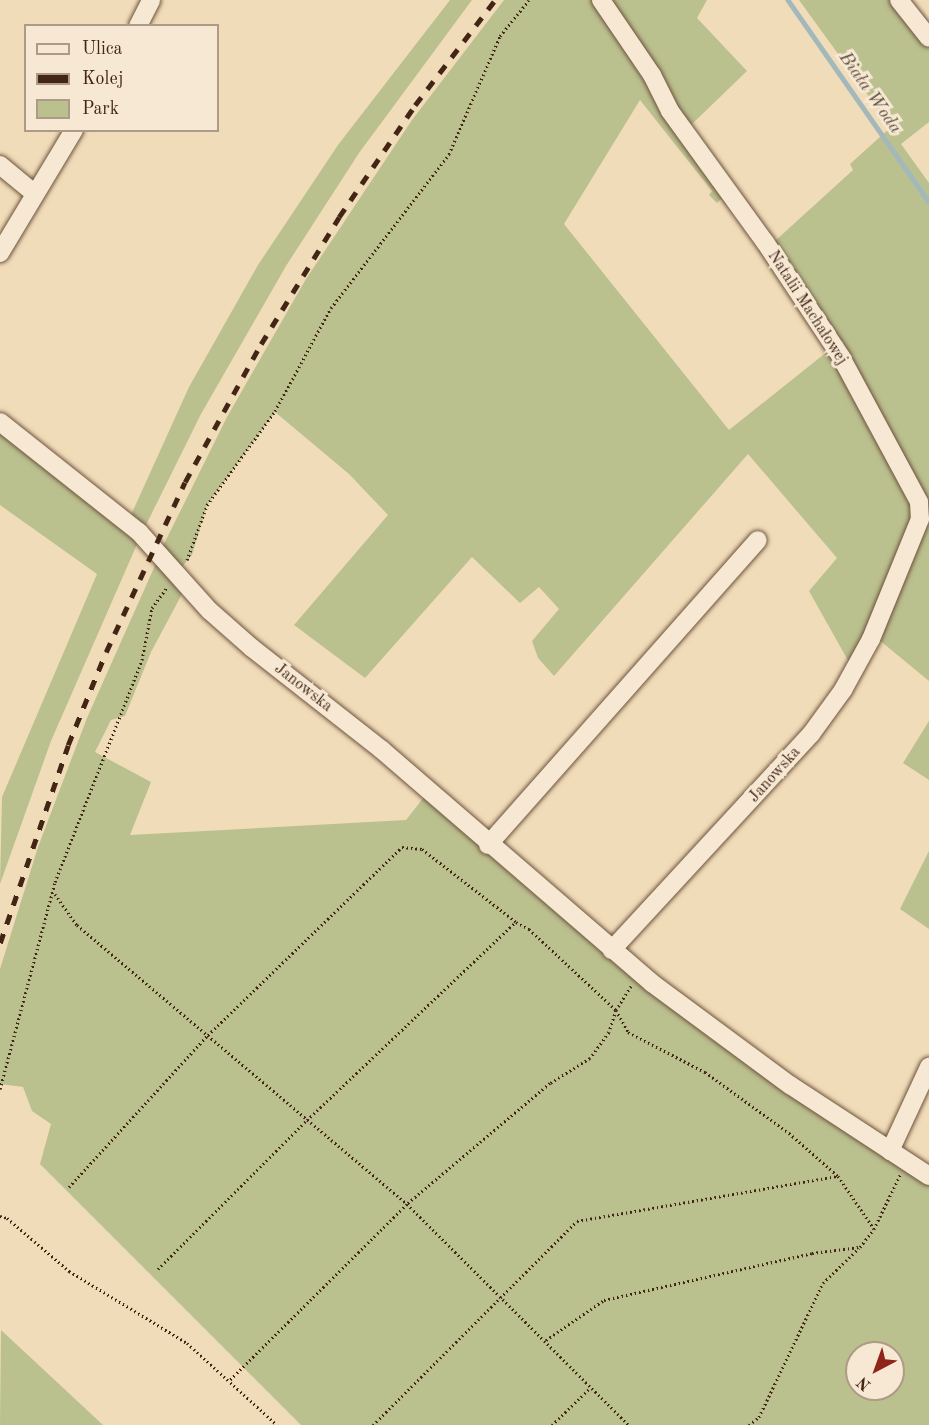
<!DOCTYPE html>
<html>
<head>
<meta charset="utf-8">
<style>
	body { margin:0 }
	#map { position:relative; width:929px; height:1425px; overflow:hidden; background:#f1dcb9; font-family:"Old Standard TT",serif }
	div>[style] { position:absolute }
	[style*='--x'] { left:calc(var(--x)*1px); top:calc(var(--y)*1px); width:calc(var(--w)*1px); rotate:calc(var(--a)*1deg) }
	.green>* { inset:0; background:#bbc08f }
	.stream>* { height:4.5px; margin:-2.25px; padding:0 2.25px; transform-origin:2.25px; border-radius:2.25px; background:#a2b8bb }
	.path>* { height:3px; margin-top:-1.5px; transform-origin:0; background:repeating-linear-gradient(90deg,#422515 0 1.5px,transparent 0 4.5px) }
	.roads { filter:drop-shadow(0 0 2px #6e533e) drop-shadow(0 0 2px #6e533e) }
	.minor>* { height:18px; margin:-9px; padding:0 9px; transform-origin:9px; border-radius:9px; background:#f6e8d2 }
	.rail>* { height:4.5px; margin-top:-2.25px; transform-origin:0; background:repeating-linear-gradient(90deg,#422515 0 10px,transparent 0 20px) }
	span { translate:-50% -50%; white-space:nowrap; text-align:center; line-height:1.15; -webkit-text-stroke:6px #f6e8d2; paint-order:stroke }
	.street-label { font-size:16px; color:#422515 }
	.water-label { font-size:18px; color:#5a4a3e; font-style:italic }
	.legend { position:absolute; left:24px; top:24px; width:195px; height:108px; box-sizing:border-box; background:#f6e8d2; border:2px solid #ae9a86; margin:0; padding:8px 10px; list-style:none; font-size:18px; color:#422515 }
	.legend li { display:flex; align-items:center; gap:12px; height:30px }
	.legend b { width:30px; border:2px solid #ae9a86 }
	.north { position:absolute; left:845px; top:1341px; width:60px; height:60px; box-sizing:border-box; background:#f6e8d2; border:2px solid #ae9a86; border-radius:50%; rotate:221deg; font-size:16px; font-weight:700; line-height:24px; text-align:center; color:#422515 }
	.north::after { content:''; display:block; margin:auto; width:21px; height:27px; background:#8f2418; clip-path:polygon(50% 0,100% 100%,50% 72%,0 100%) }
</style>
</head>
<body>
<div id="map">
	<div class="green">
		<div style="clip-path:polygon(450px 0,472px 0,359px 153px,286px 266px,201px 414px,145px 527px,131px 515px,189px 387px,258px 265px,338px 145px)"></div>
		<div style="clip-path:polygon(evenodd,504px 0,596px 0,838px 360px,915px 503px,915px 519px,850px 664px,809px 591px,837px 558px,748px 454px,554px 676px,538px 658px,532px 641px,559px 609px,539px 587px,520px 603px,472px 557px,365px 678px,294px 625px,388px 515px,349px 474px,275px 412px,207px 505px,192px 555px,181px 568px,163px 546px,227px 417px,306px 279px,412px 120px,504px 0,640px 100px,712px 191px,709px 195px,717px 203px,721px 199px,733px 212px,828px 351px,729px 430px,564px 224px,640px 100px)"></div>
		<div style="clip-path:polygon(607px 0,707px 0,697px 18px,747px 71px,691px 125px,775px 241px,853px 170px,850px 164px,891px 127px,799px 0,892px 0,929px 47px,929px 122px,901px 144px,929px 183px,929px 681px,878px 639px,925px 502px)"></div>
		<div style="clip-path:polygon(0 432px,138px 542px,51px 741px,0 884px,2px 797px,97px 574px,0 505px)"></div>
		<div style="clip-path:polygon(evenodd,157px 561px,182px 594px,151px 652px,125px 716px,111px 720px,95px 752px,151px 782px,130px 835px,406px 820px,424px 797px,929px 1185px,929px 1425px,301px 1425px,40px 1164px,51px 1124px,32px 1111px,23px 1087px,0 1084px,0 969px,38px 847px,87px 718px,157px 561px,857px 1353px,893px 1353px,893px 1389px,857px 1389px,857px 1353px)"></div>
		<div style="clip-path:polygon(929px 721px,929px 780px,903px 763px)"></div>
		<div style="clip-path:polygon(929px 851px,929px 929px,900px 909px)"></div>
		<div style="clip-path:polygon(1px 1330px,103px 1425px,0 1425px)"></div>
	</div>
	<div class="stream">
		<div style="--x:788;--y:0;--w:246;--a:55.1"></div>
	</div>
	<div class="path">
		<div style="--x:187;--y:560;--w:59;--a:-70"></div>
		<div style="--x:207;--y:505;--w:116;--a:-54.1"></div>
		<div style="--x:275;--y:411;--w:117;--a:-61.5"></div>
		<div style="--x:331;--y:308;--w:194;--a:-52.5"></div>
		<div style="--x:449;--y:154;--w:129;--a:-66.6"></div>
		<div style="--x:500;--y:36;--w:46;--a:-51.1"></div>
		<div style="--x:55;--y:894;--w:38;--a:55"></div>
		<div style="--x:77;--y:925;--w:432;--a:40.2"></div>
		<div style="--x:407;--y:1204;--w:313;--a:44.9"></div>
		<div style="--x:631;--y:986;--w:28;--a:122"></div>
		<div style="--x:616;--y:1010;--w:25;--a:61"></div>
		<div style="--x:628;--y:1032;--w:87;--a:27.5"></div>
		<div style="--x:705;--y:1072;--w:104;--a:36"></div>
		<div style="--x:789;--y:1133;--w:65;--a:41.3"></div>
		<div style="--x:838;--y:1176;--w:64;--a:55.8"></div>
		<div style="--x:0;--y:1089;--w:214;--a:-75.1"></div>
		<div style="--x:55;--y:882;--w:238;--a:-68.6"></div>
		<div style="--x:142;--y:660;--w:53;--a:-79.1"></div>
		<div style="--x:152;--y:608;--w:26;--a:-54"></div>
		<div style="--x:69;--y:1187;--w:206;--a:-47.6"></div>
		<div style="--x:208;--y:1035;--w:270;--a:-44.1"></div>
		<div style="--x:402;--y:847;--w:20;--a:6"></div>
		<div style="--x:422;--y:849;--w:119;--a:37.8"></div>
		<div style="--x:0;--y:1216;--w:7;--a:16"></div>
		<div style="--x:7;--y:1218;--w:82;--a:40.5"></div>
		<div style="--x:69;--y:1271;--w:138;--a:31.4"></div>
		<div style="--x:187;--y:1343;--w:122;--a:42.3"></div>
		<div style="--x:158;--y:1269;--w:211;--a:-45"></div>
		<div style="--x:307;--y:1120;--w:288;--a:-43.5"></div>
		<div style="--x:516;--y:922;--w:15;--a:28"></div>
		<div style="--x:529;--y:929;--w:119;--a:43"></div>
		<div style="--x:616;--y:1010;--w:23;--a:108"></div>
		<div style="--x:609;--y:1032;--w:32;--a:126"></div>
		<div style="--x:590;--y:1058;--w:47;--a:148"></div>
		<div style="--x:550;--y:1083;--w:187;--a:139.8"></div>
		<div style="--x:407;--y:1204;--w:251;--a:135.2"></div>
		<div style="--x:546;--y:1340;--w:70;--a:-34.6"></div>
		<div style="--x:604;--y:1300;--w:213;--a:-12.7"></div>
		<div style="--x:812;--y:1253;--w:48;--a:-7.1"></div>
		<div style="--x:860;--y:1247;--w:23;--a:-52"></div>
		<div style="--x:874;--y:1229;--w:60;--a:-64.3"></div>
		<div style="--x:373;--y:1425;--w:288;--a:-45"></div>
		<div style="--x:577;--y:1221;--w:265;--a:-9.8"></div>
		<div style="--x:552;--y:1425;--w:52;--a:-44.2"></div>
		<div style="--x:749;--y:1425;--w:13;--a:-39"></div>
		<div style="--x:759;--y:1417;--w:148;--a:-64.5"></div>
		<div style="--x:823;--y:1283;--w:50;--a:-44.2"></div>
	</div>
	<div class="roads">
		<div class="minor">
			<div style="--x:601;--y:0;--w:91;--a:55.8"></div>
			<div style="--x:652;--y:75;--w:40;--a:63.4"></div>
			<div style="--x:670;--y:111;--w:162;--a:54.1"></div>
			<div style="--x:765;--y:242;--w:138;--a:56.5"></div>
			<div style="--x:841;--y:357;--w:165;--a:61.7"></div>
			<div style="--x:919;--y:502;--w:17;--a:87"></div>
			<div style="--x:920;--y:519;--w:130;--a:112.2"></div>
			<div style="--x:871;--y:639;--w:58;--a:118.8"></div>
			<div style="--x:843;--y:690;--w:54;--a:126"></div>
			<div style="--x:811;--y:734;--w:294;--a:132.7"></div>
			<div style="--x:899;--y:0;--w:48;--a:51.7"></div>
			<div style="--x:138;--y:26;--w:29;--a:-63"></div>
			<div style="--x:0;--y:165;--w:45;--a:39.6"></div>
			<div style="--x:0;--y:253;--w:144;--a:-59"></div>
			<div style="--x:0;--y:422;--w:177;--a:38.4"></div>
			<div style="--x:139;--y:532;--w:106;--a:48.1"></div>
			<div style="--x:210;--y:611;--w:56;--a:41.4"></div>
			<div style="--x:252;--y:648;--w:165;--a:38.1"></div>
			<div style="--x:382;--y:750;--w:357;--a:40.8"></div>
			<div style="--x:652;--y:983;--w:172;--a:36.5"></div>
			<div style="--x:790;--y:1085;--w:166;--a:33.2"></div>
			<div style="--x:488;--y:845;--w:407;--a:-48.5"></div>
			<div style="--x:890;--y:1151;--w:93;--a:-65.1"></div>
		</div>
	</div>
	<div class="rail">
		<div style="--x:0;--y:943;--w:209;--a:-71"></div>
		<div style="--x:68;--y:745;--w:100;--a:-67.8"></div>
		<div style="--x:106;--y:652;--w:187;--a:-65.1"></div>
		<div style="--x:185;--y:482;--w:158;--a:-61.2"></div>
		<div style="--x:261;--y:344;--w:149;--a:-58.4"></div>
		<div style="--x:339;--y:217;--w:135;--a:-55.8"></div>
		<div style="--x:415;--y:105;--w:132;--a:-52.7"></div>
	</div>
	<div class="street-label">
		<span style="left:807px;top:308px;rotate:57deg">Natalii Machałowej</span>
		<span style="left:303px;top:688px;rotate:38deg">Janowska</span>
		<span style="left:775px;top:775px;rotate:-48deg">Janowska</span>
	</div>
	<div class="water-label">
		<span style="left:870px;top:93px;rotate:55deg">Biała Woda</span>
	</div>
	<ul class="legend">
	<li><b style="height:8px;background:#f6e8d2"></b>Ulica</li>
	<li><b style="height:8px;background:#422515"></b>Kolej</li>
	<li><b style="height:16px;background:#bbc08f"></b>Park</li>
	</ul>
	<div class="north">N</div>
</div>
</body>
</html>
